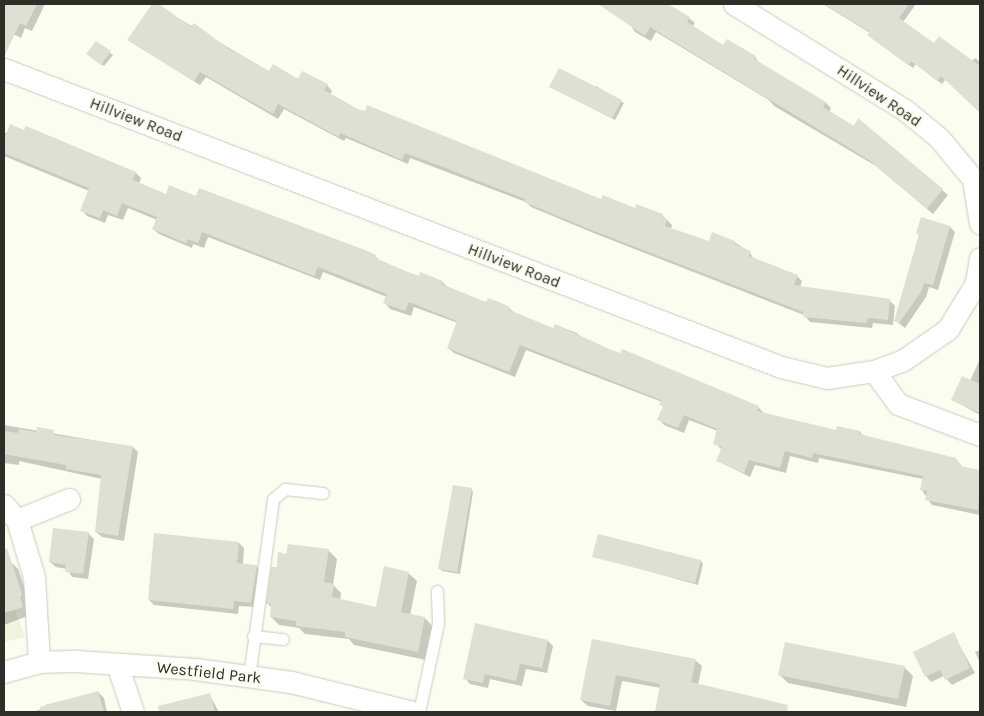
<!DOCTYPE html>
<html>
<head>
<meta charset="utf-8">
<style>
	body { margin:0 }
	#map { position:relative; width:984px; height:716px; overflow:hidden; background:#fbfdf0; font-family:Karla,sans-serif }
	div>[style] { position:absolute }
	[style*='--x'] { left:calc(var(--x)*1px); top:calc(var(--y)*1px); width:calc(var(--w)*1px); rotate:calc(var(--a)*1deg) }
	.built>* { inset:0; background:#f1f3df }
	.shadow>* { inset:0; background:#0003 }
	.building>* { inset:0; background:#dee0d3 }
	.roads { filter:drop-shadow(0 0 1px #cbccc0) drop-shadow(0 0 1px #cbccc0) }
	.service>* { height:11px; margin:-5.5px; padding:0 5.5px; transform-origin:5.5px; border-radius:5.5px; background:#fff }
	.minor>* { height:21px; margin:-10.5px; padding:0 10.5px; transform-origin:10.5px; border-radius:10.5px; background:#fff }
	span { translate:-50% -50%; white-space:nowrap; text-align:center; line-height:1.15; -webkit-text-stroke:5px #fbfdf0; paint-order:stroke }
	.street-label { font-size:16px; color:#2e2e29 }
	.frame { position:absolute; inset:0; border:5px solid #2e2e29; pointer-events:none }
</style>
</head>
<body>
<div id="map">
	<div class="built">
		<div style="clip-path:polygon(4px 580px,25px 637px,4px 642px)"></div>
	</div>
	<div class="shadow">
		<div style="clip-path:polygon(4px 4px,45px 4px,32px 31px,25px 28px,21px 38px,4px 29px)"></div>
		<div style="clip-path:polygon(154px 4px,270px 72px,327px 85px,332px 91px,330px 95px,358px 110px,602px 201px,662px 215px,672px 225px,671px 229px,709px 243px,734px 242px,750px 252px,754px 260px,797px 276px,802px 281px,800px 287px,889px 300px,895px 306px,893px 325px,873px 323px,872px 328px,810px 322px,804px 315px,596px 234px,531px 207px,526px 202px,410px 158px,408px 164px,346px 138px,344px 141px,284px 109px,278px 119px,206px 77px,200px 85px,128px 40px)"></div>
		<div style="clip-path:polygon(613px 4px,666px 4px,689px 18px,695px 23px,692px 27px,724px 47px,755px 57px,760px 64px,826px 103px,831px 108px,829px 112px,854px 127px,859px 120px,948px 195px,933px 214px,876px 166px,774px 106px,769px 100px,656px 32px,651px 41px,635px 32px,620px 8px)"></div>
		<div style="clip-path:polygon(823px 4px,916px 4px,903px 22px,934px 45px,972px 61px,975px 58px,980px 62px,980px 112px,946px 79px,942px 84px,916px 64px,913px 68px,873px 39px,870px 33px)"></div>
		<div style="clip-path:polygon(96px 43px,113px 55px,104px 66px,90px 57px)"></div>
		<div style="clip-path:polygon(596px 86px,624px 103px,615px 120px,550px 87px,594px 88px)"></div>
		<div style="clip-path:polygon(27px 128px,136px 173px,141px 178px,139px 184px,166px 195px,196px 198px,375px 256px,381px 262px,420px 277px,442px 282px,448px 287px,487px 303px,509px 308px,515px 313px,554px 329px,556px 325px,577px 333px,582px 339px,758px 407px,764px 413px,837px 432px,860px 432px,864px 437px,956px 459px,963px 468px,980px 471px,980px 515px,932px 505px,921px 489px,923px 479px,819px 458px,818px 463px,790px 456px,786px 473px,755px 465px,750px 477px,718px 461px,722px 450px,715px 443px,718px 431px,689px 420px,684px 433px,664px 425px,659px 419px,663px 407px,662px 402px,526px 350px,515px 377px,454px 353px,448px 348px,458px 323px,414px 307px,411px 316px,390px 309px,385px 303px,387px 297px,323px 272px,320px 280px,208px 237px,204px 248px,193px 244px,192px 248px,159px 234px,153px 229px,157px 220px,128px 208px,123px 220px,108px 215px,105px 223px,87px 216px,82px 210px,89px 191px,4px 156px,4px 133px,25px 132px)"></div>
		<div style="clip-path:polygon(922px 219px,950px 227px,955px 232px,938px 290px,929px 287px,926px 297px,905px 328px,895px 320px,920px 236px,917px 233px)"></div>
		<div style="clip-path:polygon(980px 359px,980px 415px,953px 400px,970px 381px)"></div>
		<div style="clip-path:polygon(4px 425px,133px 447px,138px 452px,124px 541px,102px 537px,96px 532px,102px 479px,19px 461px,19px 465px,4px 463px)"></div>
		<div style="clip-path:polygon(471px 489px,473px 492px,460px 574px,442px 571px,440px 569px)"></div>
		<div style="clip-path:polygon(88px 533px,94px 539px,88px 579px,72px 577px,67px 569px,56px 567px,50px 562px)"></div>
		<div style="clip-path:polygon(239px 543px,244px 548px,243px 565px,256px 566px,261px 572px,257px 607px,239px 606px,238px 614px,154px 605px,149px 600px)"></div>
		<div style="clip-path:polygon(328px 550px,337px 559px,333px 585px,341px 593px,340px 601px,377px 609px,408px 573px,417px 581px,410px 615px,425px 618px,433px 627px,426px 660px,354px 645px,349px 639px,305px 634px,299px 628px,279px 625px,271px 617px,272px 608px,268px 604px,278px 569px,287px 555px)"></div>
		<div style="clip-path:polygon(594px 556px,701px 561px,703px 564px,698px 585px)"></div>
		<div style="clip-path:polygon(10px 561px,18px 569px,30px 603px,30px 615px,4px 625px,4px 563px)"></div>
		<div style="clip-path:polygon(953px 634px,975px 673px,952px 685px,944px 676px,931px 682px,926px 676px)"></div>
		<div style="clip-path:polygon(593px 640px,695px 660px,702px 666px,698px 685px,779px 709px,778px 712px,656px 712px,661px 688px,622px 681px,616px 711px,588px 706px,581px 700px)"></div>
		<div style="clip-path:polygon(548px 641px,553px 646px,547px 673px,526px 669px,522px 686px,490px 679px,488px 688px,470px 684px,465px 678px)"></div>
		<div style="clip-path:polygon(980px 650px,980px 663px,975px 652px)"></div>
		<div style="clip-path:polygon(904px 667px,913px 676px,906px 707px,788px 683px,779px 674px)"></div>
		<div style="clip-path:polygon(98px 692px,104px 698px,107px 712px,31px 712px,46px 708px,45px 705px)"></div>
		<div style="clip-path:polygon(209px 694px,219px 712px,172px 712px,169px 704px)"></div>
	</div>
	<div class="building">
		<div style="clip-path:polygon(4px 4px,37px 4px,26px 26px,20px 23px,4px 57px)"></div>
		<div style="clip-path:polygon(152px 4px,159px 4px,191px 27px,194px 23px,229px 49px,269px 71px,273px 64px,298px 79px,302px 71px,328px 84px,324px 90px,358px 109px,365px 111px,367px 105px,601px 199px,603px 195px,635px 208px,636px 204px,663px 214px,662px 217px,667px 219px,665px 226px,709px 241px,712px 232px,735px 241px,734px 244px,751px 251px,749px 256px,798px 275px,794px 285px,890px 299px,888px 320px,868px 318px,867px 323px,803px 317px,803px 312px,589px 229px,524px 202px,525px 199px,443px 167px,405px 153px,402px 160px,340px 133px,339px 137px,278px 104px,273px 114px,200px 72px,194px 81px,127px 40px)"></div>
		<div style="clip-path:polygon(598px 4px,668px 4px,690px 17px,687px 22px,723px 45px,727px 39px,756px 56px,754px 59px,826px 102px,823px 107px,854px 126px,858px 118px,943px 189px,927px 209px,869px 160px,650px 27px,645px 36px)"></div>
		<div style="clip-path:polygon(824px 4px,909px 4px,899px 18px,934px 43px,939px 36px,980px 66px,980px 113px,941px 76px,937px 81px,911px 61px,908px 65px,867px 35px,870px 32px)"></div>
		<div style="clip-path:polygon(96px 41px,111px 51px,101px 65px,86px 54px)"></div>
		<div style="clip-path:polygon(559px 68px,622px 100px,612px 118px,549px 87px)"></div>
		<div style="clip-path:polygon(10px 124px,24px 130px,26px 126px,136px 172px,133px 180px,166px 194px,169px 185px,196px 196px,199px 188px,365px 250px,376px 255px,375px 258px,408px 272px,419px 276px,420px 272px,443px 281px,441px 284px,486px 302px,488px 298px,499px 302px,510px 307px,509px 310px,553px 328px,555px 324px,609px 349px,620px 353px,622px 349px,644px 358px,759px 406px,757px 411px,836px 430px,837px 426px,860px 431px,859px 434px,956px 458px,960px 466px,980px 470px,978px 510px,925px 500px,927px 491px,920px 490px,923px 476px,813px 453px,812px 458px,785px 451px,780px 468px,749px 460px,744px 473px,716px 461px,722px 447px,713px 444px,717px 429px,684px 415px,678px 428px,657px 420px,663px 406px,659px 405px,661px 400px,520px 345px,509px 372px,447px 348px,457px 321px,409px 302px,405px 311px,383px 303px,387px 294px,318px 267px,314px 276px,202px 232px,198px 243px,188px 239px,186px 243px,152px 229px,157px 217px,122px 203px,117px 216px,103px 210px,100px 218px,80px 211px,89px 188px,4px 153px,4px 140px)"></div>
		<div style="clip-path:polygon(921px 217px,950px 226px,933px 285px,924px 283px,921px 292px,899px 323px,894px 321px,919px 234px,916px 233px)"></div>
		<div style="clip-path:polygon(962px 376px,980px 384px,980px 413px,951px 400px)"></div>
		<div style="clip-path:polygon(37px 427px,54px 430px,54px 435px,133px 446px,118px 536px,95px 532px,101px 475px,66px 469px,66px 465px,4px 454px,4px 431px,18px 433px,19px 429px,36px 432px)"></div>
		<div style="clip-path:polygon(453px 485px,472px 488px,457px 572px,438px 569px)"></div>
		<div style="clip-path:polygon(53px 528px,89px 532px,83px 574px,65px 572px,66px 565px,49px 562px)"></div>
		<div style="clip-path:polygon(154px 533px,239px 542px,237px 563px,257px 565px,251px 603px,234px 601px,233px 609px,148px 600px)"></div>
		<div style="clip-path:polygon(598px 534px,701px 560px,695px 583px,592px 557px)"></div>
		<div style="clip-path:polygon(288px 544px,329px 549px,324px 582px,334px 584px,332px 597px,376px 607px,384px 566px,409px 572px,401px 612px,425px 617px,418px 652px,345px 637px,345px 632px,296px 626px,296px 621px,270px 617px,271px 604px,266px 604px,271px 567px,277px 567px,278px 552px,286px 554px)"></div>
		<div style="clip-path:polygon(7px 548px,22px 594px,20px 597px,23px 607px,4px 613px,4px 549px)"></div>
		<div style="clip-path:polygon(475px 623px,548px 640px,542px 668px,520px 664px,516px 681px,485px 674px,483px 683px,463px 679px)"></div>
		<div style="clip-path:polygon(954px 632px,970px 668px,945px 680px,940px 670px,925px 677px,913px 652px)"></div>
		<div style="clip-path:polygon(592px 639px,696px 659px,691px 682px,788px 705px,787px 712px,655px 712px,660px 684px,616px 675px,610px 706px,580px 700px)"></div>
		<div style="clip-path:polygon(785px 642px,905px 666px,898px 699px,778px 675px)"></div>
		<div style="clip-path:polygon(98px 691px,104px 712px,41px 712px,40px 707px)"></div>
		<div style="clip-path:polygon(210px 693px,215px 712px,159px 712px,158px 706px)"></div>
	</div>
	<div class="roads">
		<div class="service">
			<div style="--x:253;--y:636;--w:30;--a:6"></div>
			<div style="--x:249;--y:677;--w:180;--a:-82.3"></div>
			<div style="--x:273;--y:499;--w:16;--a:-40"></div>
			<div style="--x:285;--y:489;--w:38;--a:6"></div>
			<div style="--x:419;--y:712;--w:91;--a:-77.9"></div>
			<div style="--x:438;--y:623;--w:32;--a:-92"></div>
		</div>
		<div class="minor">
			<div style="--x:734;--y:4;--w:201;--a:31.8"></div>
			<div style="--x:905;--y:110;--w:44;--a:39.5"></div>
			<div style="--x:939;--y:138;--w:53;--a:50.3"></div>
			<div style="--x:973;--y:179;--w:45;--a:81"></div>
			<div style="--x:4;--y:69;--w:832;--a:20.98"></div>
			<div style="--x:781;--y:367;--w:47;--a:13.4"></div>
			<div style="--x:827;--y:378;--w:48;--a:-8.5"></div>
			<div style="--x:874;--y:371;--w:30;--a:-20"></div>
			<div style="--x:902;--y:361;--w:56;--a:-34.8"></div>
			<div style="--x:948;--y:329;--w:54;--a:-58.7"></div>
			<div style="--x:976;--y:283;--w:25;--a:-81"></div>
			<div style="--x:874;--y:371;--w:41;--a:54"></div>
			<div style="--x:898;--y:404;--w:88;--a:20.7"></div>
			<div style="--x:4;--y:505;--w:20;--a:49"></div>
			<div style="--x:17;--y:520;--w:56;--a:-22"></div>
			<div style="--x:17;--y:520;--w:59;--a:73.4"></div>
			<div style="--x:34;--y:577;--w:85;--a:86.6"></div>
			<div style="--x:117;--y:664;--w:51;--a:71.6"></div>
			<div style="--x:4;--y:672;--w:36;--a:-16"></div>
			<div style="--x:39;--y:662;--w:37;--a:-2"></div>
			<div style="--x:76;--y:661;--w:119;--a:3.8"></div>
			<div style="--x:195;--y:669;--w:97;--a:7.7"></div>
			<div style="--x:291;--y:682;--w:125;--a:13.9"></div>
		</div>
	</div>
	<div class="street-label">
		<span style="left:879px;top:96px;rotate:34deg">Hillview Road</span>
		<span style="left:136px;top:120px;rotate:21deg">Hillview Road</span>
		<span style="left:514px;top:266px;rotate:21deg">Hillview Road</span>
		<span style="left:209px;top:673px;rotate:6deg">Westfield Park</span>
	</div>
	<div class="frame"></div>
</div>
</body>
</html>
